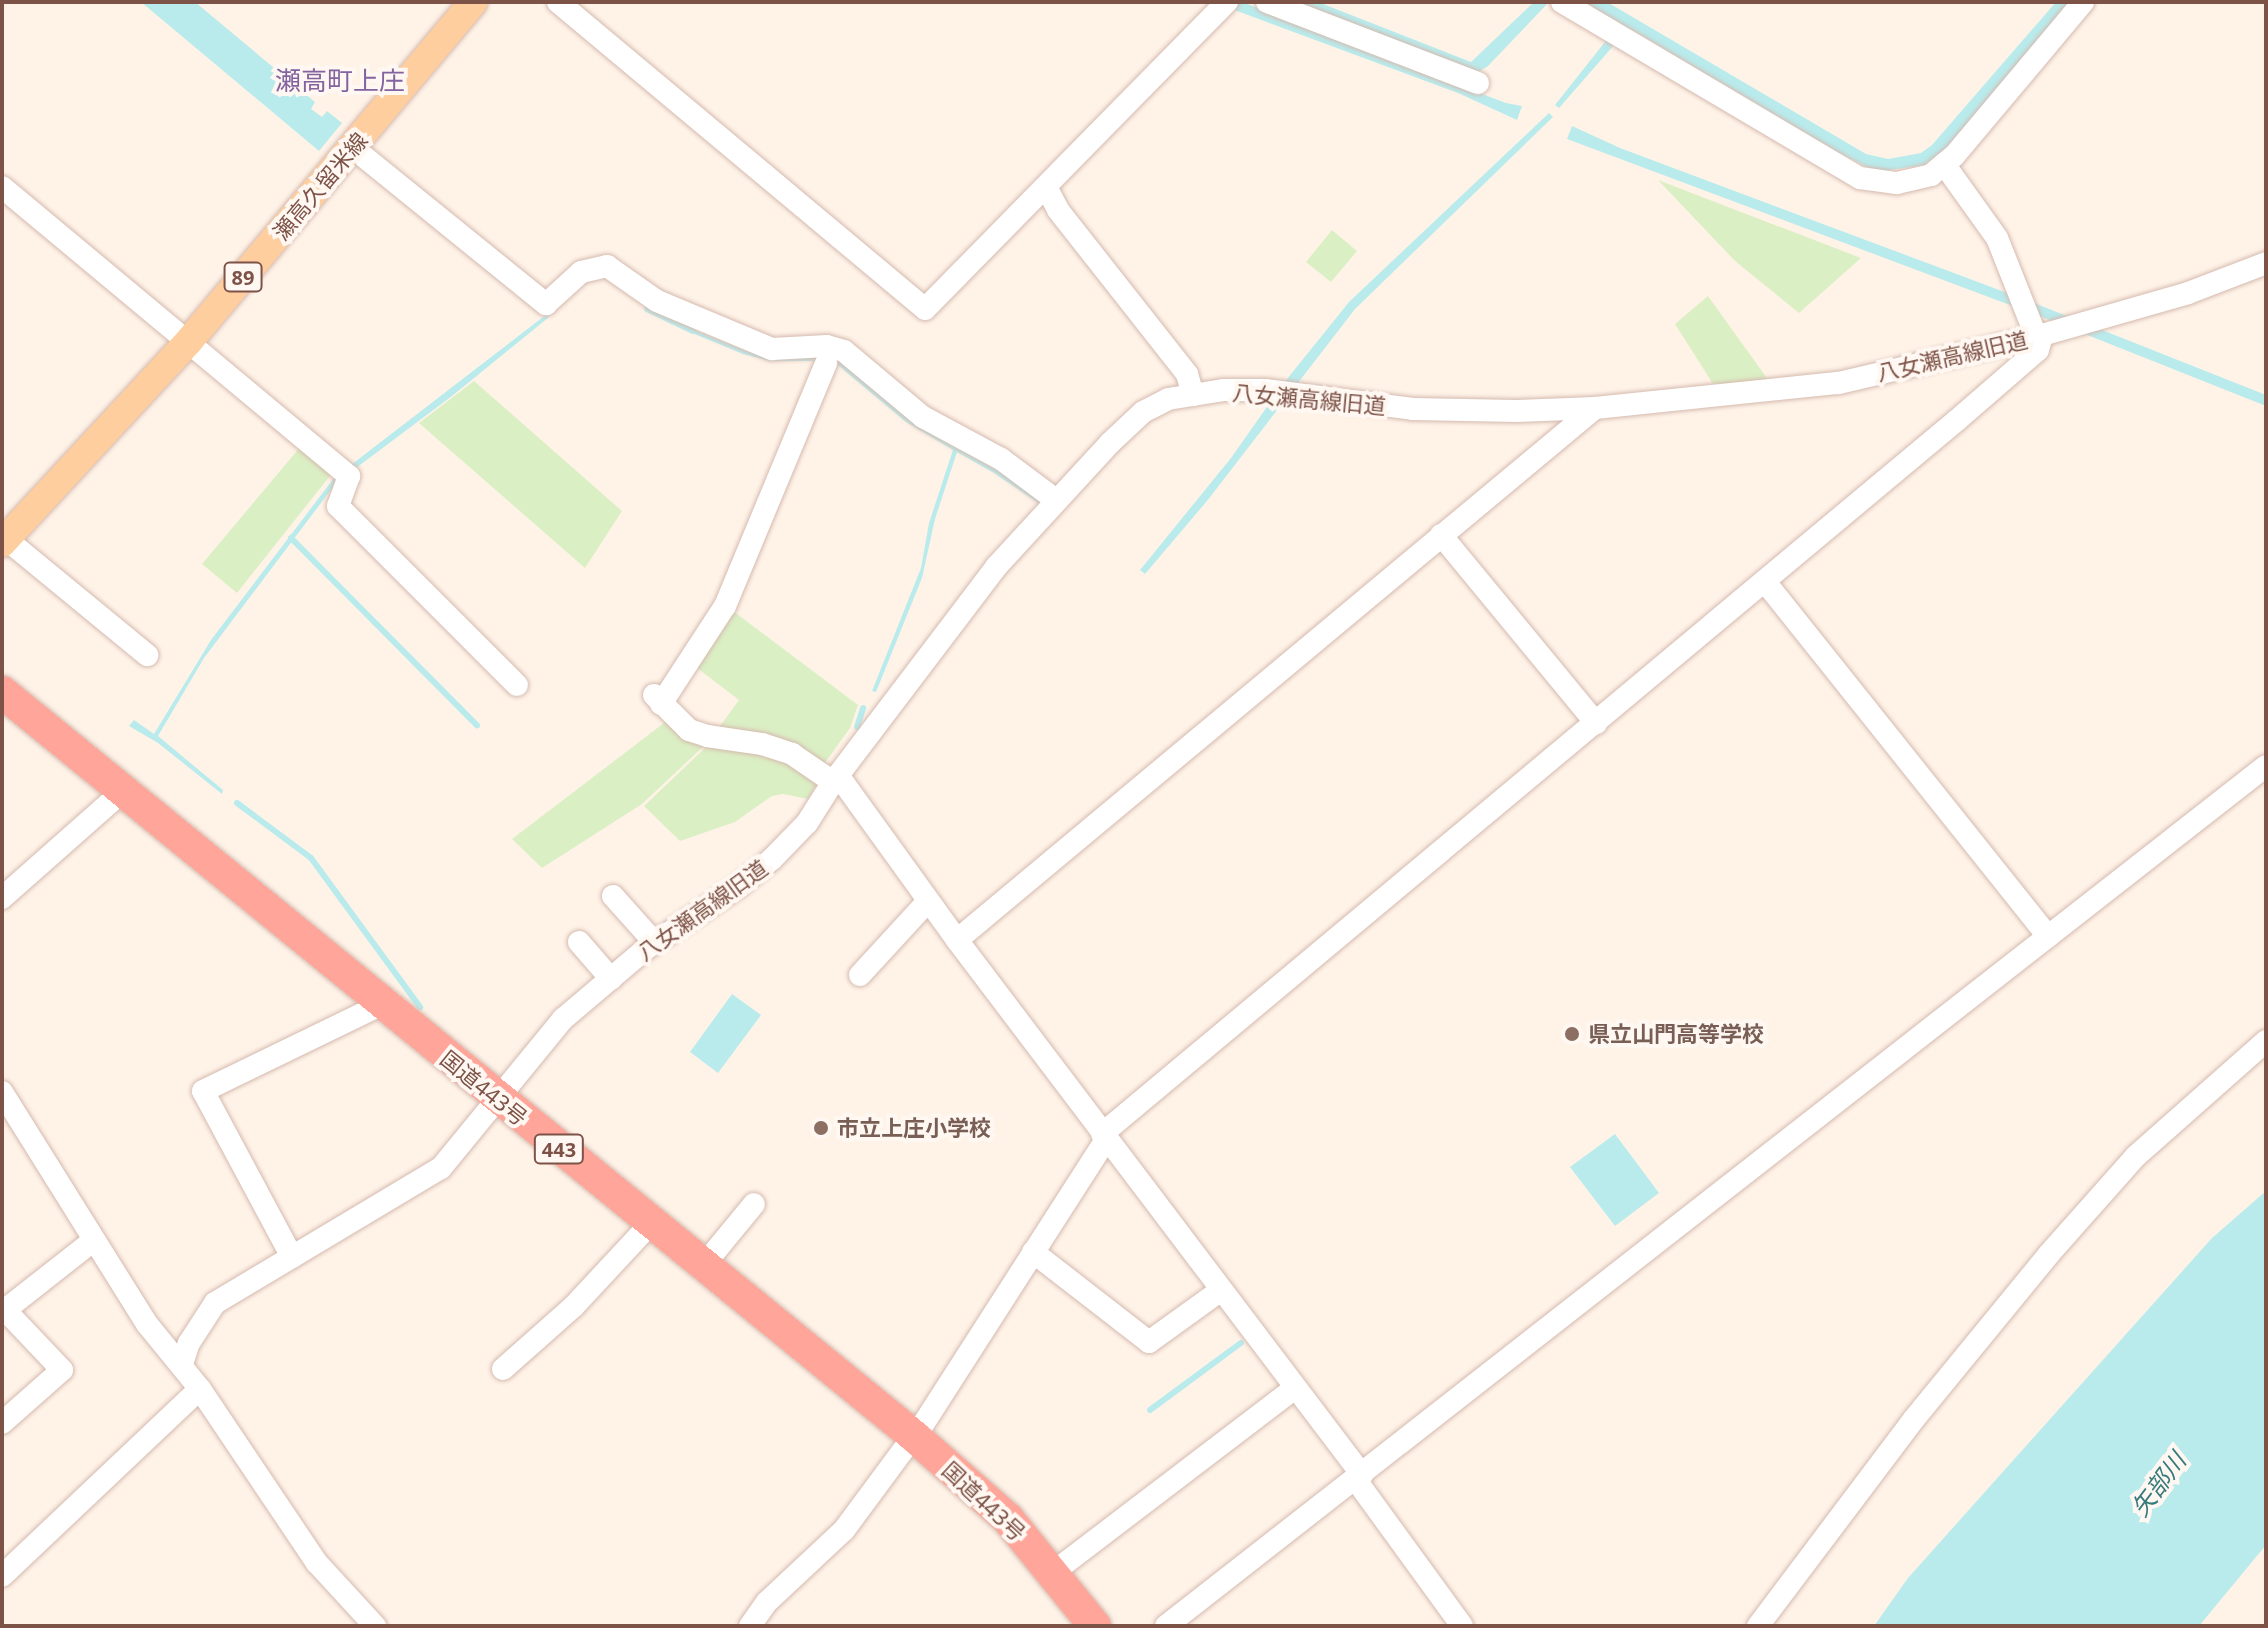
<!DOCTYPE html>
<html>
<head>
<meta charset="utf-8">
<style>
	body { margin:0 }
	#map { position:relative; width:2268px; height:1628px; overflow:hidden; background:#fff3e8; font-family:"Noto Sans","Noto Sans JP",sans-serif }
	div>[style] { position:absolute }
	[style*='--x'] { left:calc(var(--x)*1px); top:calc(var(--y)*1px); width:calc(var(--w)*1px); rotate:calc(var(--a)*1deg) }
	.green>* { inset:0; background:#dbefc4 }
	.water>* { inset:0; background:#b9ebec }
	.stream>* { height:6px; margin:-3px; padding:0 3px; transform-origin:3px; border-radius:3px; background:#b9ebec }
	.roads { filter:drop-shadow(0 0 2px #d5baaf) drop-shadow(0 0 2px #d5baaf) }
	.minor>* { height:22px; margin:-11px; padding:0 11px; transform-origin:11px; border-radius:11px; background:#fff }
	.major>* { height:28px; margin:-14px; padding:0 14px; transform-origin:14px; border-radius:14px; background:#ffce9f }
	.highway>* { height:32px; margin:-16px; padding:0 16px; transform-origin:16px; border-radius:16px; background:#ffa599 }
	.dots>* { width:22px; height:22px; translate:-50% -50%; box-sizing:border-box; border:4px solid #fff7f1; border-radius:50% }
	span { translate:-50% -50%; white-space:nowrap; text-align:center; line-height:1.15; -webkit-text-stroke:8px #fff7f1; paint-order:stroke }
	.shield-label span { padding:2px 6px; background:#fff7f1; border:2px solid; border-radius:6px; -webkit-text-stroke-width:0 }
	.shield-label { font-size:20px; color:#7d5348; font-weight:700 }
	.street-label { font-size:22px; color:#7d5348 }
	.education-label { font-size:22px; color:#785e54; font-weight:700 }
	.left { translate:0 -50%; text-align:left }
	.water-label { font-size:24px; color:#367a7c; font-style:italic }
	.quarter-label { font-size:26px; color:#8364a0 }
	.frame { position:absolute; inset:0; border:4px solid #7d5348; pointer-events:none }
</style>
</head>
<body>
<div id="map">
	<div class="green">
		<div style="clip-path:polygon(1658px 180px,1861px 258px,1799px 313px,1735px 261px)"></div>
		<div style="clip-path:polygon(1332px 230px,1357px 251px,1331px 282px,1306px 262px)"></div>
		<div style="clip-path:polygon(1708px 296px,1769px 381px,1713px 384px,1675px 324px)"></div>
		<div style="clip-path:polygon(474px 381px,622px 511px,585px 568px,419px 423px)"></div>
		<div style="clip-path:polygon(301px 446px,333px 472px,237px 593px,202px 564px)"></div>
		<div style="clip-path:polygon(729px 608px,858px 705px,850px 728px,824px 764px,718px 729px,739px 700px,693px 665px)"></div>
		<div style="clip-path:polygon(668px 720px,705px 745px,642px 804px,542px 868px,512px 839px)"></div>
		<div style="clip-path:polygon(707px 746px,775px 755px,819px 780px,808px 799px,783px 794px,772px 796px,735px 822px,680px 841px,644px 806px)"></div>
	</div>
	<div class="water">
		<div style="clip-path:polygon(141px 2px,195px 2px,315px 102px,311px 109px,322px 117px,327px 111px,342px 123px,319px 151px)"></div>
		<div style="clip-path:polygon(1213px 2px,1242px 2px,1506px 103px,1522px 106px,1517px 120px,1458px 93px)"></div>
		<div style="clip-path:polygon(1285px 2px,1318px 2px,1471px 62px,1534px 2px,1549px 2px,1488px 66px,1475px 74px)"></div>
		<div style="clip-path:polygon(1585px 2px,1607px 2px,1866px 154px,1888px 159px,1921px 153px,1932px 145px,2056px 2px,2071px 2px,1948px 148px,1924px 165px,1884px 171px,1867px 167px,1836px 151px,1629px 28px,1559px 108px,1555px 105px,1620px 23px)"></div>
		<div style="clip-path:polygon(1549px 113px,1553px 117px,1355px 309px,1207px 501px,1145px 574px,1140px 570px,1231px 458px,1283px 384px,1349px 302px)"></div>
		<div style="clip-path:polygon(1572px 126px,1620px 148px,2034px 303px,2266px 395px,2266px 406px,2042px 317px,1567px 139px)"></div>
		<div style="clip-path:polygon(547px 314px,549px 317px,452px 396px,336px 483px,204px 658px,158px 736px,223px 790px,222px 794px,158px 743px,129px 726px,134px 720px,154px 734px,211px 640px,334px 478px)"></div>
		<div style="clip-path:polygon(686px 327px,746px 351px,774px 358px,818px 355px,838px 359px,934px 436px,999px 471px,1043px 502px,1041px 505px,994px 473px,957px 452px,935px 519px,922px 578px,876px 692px,872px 691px,921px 568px,929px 523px,953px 450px,906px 422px,833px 361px,770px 361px,743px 354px,685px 330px)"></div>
		<div style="clip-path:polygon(732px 994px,761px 1015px,718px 1073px,690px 1052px)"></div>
		<div style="clip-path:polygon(1615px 1134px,1659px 1193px,1615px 1226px,1570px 1167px)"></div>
		<div style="clip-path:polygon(2266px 1191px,2266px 1545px,2199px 1626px,1874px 1626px,1908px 1578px,2212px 1238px)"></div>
	</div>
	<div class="stream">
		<div style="--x:647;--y:309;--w:51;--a:25.6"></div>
		<div style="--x:291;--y:538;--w:264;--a:45.2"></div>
		<div style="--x:857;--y:727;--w:20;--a:-72"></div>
		<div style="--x:237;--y:803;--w:92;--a:36.6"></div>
		<div style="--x:311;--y:858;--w:185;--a:53.8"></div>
		<div style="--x:1150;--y:1410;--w:113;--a:-36.4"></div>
	</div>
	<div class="roads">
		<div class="minor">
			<div style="--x:558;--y:2;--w:478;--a:39.9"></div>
			<div style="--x:925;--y:309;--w:431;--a:-45.5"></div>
			<div style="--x:1267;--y:2;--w:226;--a:21"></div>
			<div style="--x:1562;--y:2;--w:346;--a:30.6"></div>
			<div style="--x:1860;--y:178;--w:37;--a:8"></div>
			<div style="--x:1897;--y:183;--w:35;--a:-13"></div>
			<div style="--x:1931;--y:175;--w:30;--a:-40"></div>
			<div style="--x:1954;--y:156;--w:201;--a:-50"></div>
			<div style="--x:352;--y:147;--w:250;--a:39"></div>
			<div style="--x:546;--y:304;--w:47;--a:-42.4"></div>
			<div style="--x:581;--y:272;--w:27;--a:-13"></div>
			<div style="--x:607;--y:266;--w:61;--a:35"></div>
			<div style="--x:657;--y:301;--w:125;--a:22.7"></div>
			<div style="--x:772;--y:349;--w:55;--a:-3.1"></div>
			<div style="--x:827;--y:346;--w:18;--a:16"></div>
			<div style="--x:844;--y:351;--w:103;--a:39.9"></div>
			<div style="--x:923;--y:417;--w:89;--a:28.3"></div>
			<div style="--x:1001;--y:459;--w:69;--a:36.7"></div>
			<div style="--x:1944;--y:164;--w:91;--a:54.4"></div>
			<div style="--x:1997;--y:238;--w:105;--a:68.3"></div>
			<div style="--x:2;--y:187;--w:452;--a:39.8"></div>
			<div style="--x:349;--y:476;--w:32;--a:110"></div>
			<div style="--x:338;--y:506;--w:253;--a:45"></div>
			<div style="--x:1046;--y:187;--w:26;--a:62"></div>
			<div style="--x:1058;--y:210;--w:209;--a:51.8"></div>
			<div style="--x:1187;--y:374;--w:22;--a:74"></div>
			<div style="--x:1441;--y:535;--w:244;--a:50.5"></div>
			<div style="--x:6;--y:539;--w:183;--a:39.4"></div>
			<div style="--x:1766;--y:583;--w:452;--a:51.4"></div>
			<div style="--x:654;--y:695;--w:49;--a:45"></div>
			<div style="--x:689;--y:730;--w:19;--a:18"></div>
			<div style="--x:707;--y:736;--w:56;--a:8.3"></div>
			<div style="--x:762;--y:744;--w:32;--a:18"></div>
			<div style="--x:792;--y:754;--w:50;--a:34.3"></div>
			<div style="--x:661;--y:704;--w:117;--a:-56.9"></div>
			<div style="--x:725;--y:606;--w:263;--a:-67.4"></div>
			<div style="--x:838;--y:775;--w:203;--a:54.2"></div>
			<div style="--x:957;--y:940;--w:671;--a:52.87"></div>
			<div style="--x:613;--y:896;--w:63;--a:48.2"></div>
			<div style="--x:2;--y:898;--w:163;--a:-41.5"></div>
			<div style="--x:957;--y:940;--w:831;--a:-39.82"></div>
			<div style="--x:579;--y:942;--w:49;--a:49.1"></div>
			<div style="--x:860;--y:975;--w:100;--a:-47.4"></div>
			<div style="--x:2;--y:1092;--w:274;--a:58"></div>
			<div style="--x:147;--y:1324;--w:84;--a:50.8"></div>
			<div style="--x:200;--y:1389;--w:210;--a:56.1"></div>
			<div style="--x:317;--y:1563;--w:86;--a:47.4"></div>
			<div style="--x:1102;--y:1134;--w:1113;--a:-39.86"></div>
			<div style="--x:1956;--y:421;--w:108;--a:-40.9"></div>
			<div style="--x:2038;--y:350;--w:16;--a:-75"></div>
			<div style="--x:1033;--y:1252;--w:147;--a:37.8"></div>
			<div style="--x:1149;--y:1342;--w:89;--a:-35.8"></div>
			<div style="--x:292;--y:1257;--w:188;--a:-118.2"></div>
			<div style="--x:203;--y:1091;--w:199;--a:-25.9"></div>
			<div style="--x:703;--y:1266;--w:80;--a:-50.6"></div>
			<div style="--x:182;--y:1364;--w:22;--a:-72"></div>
			<div style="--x:189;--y:1343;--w:48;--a:-57"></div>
			<div style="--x:215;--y:1303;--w:263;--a:-30.9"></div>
			<div style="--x:441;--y:1168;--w:193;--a:-50.7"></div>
			<div style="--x:563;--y:1019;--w:111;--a:-40.3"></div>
			<div style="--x:648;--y:947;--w:110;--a:-33.8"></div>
			<div style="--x:739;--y:886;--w:43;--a:-39.3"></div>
			<div style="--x:772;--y:859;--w:50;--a:-45.8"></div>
			<div style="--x:807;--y:823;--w:49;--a:-57.6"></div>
			<div style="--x:833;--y:782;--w:270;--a:-52.8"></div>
			<div style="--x:996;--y:567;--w:168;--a:-47.4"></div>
			<div style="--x:1110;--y:443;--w:45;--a:-43.2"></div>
			<div style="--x:1143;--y:412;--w:28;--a:-27"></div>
			<div style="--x:1168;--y:399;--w:57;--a:-9.1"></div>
			<div style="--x:1224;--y:390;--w:41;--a:0"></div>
			<div style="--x:1265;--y:390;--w:149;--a:7.3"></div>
			<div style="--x:1413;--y:409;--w:104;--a:1.1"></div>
			<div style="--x:1517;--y:411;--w:78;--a:-2.2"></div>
			<div style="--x:1595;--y:408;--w:245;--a:-5.9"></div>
			<div style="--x:1839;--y:383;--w:209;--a:-13.3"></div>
			<div style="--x:2042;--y:335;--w:152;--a:-16"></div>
			<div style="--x:2188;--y:293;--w:84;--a:-21"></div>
			<div style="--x:503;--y:1369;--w:95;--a:-41.6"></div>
			<div style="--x:574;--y:1306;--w:113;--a:-47.1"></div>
			<div style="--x:2;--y:1423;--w:80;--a:-41.5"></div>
			<div style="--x:62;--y:1370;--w:83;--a:-133.5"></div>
			<div style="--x:5;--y:1310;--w:113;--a:-38.2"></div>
			<div style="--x:915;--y:1437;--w:354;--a:-57.3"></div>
			<div style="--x:1356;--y:1480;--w:180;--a:54"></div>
			<div style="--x:1064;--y:1564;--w:290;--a:-37.3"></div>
			<div style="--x:2;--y:1576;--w:272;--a:-43.4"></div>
			<div style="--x:750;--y:1626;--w:29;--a:-55"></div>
			<div style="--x:767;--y:1602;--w:105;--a:-43.1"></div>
			<div style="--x:844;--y:1530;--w:101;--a:-53.5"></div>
			<div style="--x:1166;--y:1626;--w:1396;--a:-38.02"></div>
			<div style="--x:1758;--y:1626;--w:259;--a:-53"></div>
			<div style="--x:1914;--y:1419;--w:213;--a:-50.7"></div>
			<div style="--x:2049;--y:1254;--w:131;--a:-48.4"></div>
			<div style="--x:2136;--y:1156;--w:174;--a:-41.5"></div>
		</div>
		<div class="major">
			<div style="--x:2;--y:543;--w:275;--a:-47.2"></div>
			<div style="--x:189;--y:341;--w:442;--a:-50"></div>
		</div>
		<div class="highway">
			<div style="--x:2;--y:692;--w:1178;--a:39.21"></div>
			<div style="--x:915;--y:1437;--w:124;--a:41.4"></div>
			<div style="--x:1008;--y:1519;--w:138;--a:50.9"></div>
		</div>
	</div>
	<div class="dots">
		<div style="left:1572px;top:1034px;background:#8d6e63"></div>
		<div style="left:821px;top:1128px;background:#8d6e63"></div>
	</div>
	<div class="shield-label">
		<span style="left:243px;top:277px">89</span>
		<span style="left:559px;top:1149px">443</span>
	</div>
	<div class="street-label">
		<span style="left:320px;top:186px;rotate:-50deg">瀬高久留米線</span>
		<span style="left:1952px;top:356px;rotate:-13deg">八女瀬高線旧道</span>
		<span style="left:1309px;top:399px;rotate:5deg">八女瀬高線旧道</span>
		<span style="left:702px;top:910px;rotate:-36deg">八女瀬高線旧道</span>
		<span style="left:484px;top:1088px;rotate:39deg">国道443号</span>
		<span style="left:984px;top:1501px;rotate:43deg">国道443号</span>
	</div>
	<div class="education-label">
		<span class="left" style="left:1588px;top:1034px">県立山門高等学校</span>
		<span class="left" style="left:837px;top:1128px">市立上庄小学校</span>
	</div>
	<div class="water-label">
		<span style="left:2158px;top:1484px;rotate:-53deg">矢部川</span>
	</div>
	<div class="quarter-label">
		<span style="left:340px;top:81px">瀬高町上庄</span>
	</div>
	<div class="frame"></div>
</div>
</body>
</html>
